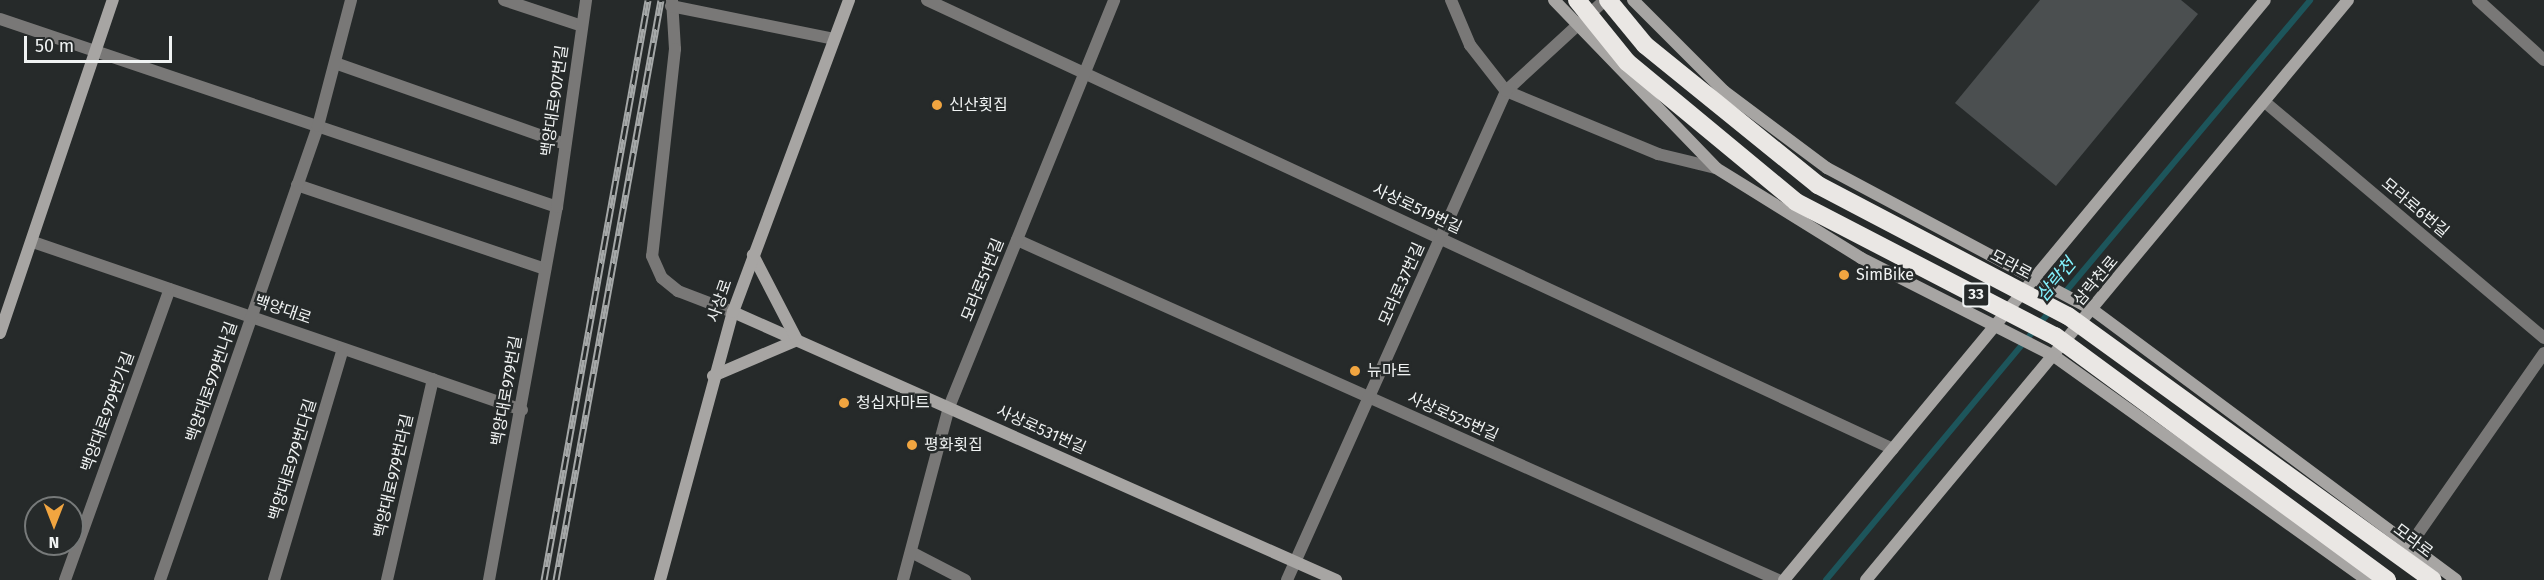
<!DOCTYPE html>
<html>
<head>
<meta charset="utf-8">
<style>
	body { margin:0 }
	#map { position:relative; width:2544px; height:580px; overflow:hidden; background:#262a2a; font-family:"Fira Sans","Noto Sans KR",sans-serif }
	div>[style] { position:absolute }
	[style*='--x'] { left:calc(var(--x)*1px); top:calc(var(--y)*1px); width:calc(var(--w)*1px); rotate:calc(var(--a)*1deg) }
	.stream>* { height:6px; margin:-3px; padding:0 3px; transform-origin:3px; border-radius:3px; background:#1d555b }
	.building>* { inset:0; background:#4b4f50 }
	.street>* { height:12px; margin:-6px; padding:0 6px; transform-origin:6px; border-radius:6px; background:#797877 }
	.secondary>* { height:12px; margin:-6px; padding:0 6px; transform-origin:6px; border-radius:6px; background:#a7a5a3 }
	.highway>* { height:18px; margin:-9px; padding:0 9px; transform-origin:9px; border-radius:9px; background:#eae7e4 }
	.rail>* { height:7px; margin-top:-3.5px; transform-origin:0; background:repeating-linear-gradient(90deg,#262a2a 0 14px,#a5a8a8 0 28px); box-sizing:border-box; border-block:2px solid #a5a8a8 }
	.dots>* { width:16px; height:16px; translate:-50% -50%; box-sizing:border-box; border:3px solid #262a2a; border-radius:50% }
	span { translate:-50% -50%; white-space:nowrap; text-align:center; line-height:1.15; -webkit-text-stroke:5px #262a2a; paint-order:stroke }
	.shield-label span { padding:2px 4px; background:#262a2a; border:2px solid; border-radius:4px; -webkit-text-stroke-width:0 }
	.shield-label { font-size:15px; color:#f0f3f3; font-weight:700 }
	.street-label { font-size:16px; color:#f0f3f3 }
	.poi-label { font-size:16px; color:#f0f3f3 }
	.left { translate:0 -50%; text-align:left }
	.water-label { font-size:18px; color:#84f3ff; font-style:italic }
	.north { position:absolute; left:24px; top:496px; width:60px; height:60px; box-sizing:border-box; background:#262a2a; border:2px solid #777a7a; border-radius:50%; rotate:180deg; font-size:16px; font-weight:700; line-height:24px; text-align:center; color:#f0f3f3 }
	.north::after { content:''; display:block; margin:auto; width:21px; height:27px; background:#f1a540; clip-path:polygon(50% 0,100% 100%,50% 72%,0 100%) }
	.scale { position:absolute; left:24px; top:36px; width:148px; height:27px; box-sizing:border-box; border:3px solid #f0f3f3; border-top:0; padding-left:8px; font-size:18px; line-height:21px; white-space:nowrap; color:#f0f3f3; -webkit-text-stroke:4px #262a2a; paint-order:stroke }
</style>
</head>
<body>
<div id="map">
	<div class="stream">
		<div style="--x:2062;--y:296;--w:386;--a:-50"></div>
		<div style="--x:1826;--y:580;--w:353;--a:-50.2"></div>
	</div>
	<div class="building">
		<div style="clip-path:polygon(2040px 0,2181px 0,2198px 14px,2056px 186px,1955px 103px)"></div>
	</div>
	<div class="street">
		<div style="--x:504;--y:0;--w:82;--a:18.4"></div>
		<div style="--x:672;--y:0;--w:49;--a:86.5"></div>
		<div style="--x:675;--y:49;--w:208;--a:96.3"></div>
		<div style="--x:652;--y:256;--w:24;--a:66"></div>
		<div style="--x:662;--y:278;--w:21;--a:39"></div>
		<div style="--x:678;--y:291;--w:59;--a:20.9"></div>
		<div style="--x:927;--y:0;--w:1065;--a:24.93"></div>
		<div style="--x:1451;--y:0;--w:49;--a:67.1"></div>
		<div style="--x:1470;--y:45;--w:58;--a:52"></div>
		<div style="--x:1506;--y:91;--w:165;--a:22.5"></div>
		<div style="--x:1658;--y:154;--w:60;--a:13.6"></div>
		<div style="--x:2478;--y:0;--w:89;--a:42.3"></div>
		<div style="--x:671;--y:6;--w:166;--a:11.4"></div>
		<div style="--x:0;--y:19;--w:588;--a:18.65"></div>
		<div style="--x:335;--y:63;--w:244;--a:19.4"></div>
		<div style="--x:2266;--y:103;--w:364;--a:40.2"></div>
		<div style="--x:297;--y:185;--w:262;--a:18.7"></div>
		<div style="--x:1017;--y:240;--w:833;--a:24.07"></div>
		<div style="--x:33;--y:242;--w:517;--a:18.96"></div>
		<div style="--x:2410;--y:545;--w:234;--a:-55.1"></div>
		<div style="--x:911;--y:552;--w:61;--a:27.4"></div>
		<div style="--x:65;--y:580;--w:309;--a:-70.2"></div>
		<div style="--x:160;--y:580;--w:481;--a:-70.8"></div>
		<div style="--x:318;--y:126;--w:130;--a:-75.3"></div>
		<div style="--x:274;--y:580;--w:241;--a:-73.4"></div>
		<div style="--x:387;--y:580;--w:206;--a:-77.1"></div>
		<div style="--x:489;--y:580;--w:379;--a:-79.7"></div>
		<div style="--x:557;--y:207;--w:209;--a:-82"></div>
		<div style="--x:903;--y:580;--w:179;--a:-75.1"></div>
		<div style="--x:949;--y:407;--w:439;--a:-67.9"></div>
		<div style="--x:1287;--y:580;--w:536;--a:-65.87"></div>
		<div style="--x:1506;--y:91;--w:134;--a:-42.6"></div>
	</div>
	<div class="secondary">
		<div style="--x:1554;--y:0;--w:233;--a:46"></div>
		<div style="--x:1716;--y:168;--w:171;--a:31.8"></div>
		<div style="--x:1861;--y:258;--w:216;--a:26.9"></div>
		<div style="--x:2054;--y:356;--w:385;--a:35.6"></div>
		<div style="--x:1633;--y:0;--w:129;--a:45"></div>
		<div style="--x:1724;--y:91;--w:129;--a:36.8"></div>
		<div style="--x:1827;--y:168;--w:302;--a:28.1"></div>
		<div style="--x:2093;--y:310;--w:452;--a:36.6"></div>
		<div style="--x:733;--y:312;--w:660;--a:23.96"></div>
		<div style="--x:0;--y:333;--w:352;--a:-71.3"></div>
		<div style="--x:713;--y:376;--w:91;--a:-23.2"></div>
		<div style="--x:797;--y:340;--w:96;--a:-117.4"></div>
		<div style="--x:660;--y:580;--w:278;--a:-74.8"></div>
		<div style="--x:733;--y:312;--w:333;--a:-69.6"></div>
		<div style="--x:1784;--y:580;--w:753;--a:-50.33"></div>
		<div style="--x:1866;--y:580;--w:754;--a:-50.27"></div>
	</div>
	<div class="highway">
		<div style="--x:1577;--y:0;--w:80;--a:51.1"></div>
		<div style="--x:1627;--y:62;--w:219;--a:39.6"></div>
		<div style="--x:1796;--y:202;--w:292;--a:27.4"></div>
		<div style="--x:2055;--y:336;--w:412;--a:36.3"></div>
		<div style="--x:1608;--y:0;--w:58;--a:50.6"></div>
		<div style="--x:1645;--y:45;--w:223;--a:39"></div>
		<div style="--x:1818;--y:185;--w:282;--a:27.7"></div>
		<div style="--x:2068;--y:316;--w:450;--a:35.9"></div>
	</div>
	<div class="rail">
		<div style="--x:544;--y:580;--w:589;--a:-79.83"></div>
		<div style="--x:556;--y:580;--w:589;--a:-79.74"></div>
	</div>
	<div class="dots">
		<div style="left:937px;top:105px;background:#f1a540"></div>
		<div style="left:1844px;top:275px;background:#f1a540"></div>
		<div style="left:1355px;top:371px;background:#f1a540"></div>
		<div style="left:844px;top:403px;background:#f1a540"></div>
		<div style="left:912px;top:445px;background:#f1a540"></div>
	</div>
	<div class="shield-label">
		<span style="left:1976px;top:295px">33</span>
	</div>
	<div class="street-label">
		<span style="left:555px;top:101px;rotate:-82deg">백양대로907번길</span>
		<span style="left:2415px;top:208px;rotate:40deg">모라로6번길</span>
		<span style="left:1417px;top:209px;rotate:25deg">사상로519번길</span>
		<span style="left:2011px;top:265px;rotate:28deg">모라로</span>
		<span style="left:983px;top:280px;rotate:-68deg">모라로51번길</span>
		<span style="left:2096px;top:281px;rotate:-50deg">삼락천로</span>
		<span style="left:1402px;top:284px;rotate:-66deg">모라로37번길</span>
		<span style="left:720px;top:301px;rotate:-71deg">사상로</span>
		<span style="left:283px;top:310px;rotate:19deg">백양대로</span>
		<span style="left:212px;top:382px;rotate:-71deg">백양대로979번나길</span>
		<span style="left:507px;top:391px;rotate:-80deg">백양대로979번길</span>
		<span style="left:108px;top:412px;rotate:-70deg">백양대로979번가길</span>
		<span style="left:1453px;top:417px;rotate:24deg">사상로525번길</span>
		<span style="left:1041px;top:430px;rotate:24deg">사상로531번길</span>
		<span style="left:293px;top:460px;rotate:-73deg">백양대로979번다길</span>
		<span style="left:394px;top:476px;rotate:-77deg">백양대로979번라길</span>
		<span style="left:2413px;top:541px;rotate:37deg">모라로</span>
	</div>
	<div class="poi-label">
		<span class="left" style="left:949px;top:105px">신산횟집</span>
		<span class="left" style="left:1856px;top:275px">SimBike</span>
		<span class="left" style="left:1367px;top:371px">뉴마트</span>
		<span class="left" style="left:856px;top:403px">청십자마트</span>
		<span class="left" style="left:924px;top:445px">평화횟집</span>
	</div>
	<div class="water-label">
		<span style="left:2056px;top:280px;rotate:-50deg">삼락천</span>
	</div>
	<div class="north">N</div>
	<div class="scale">50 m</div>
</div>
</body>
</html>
